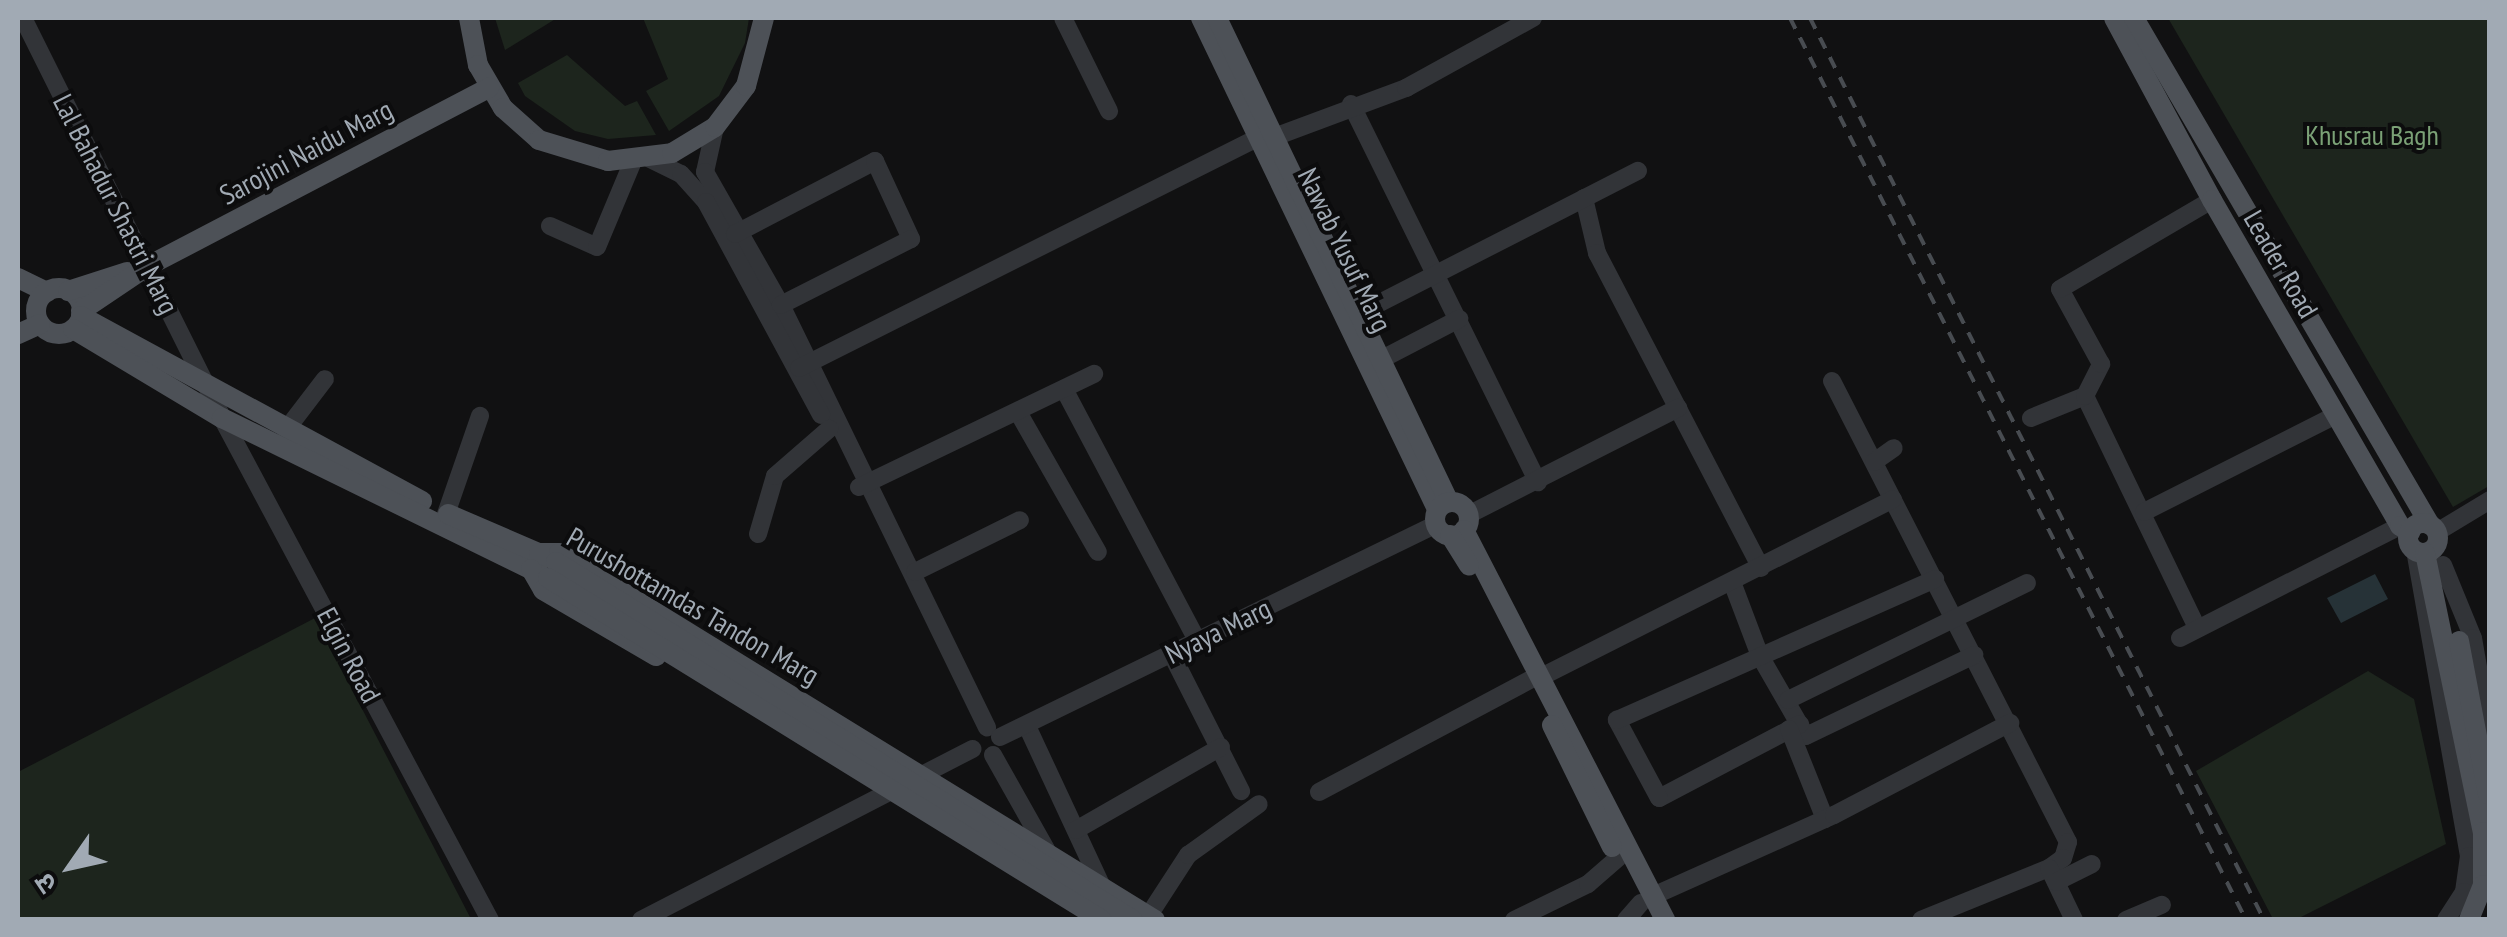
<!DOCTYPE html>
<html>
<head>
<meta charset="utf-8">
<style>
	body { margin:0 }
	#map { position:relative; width:2507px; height:937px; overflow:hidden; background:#111112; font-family:"PT Sans Narrow","Noto Sans Devanagari",sans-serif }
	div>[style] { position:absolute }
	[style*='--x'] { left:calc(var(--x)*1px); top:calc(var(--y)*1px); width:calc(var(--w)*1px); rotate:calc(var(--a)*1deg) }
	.green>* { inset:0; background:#1d251d }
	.water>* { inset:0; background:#263237 }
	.minor>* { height:18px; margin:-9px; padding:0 9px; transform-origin:9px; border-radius:9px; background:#323438 }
	.major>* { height:20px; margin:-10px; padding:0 10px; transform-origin:10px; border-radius:10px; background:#4d5157 }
	.major>.ring { margin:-10px; padding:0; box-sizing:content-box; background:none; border:20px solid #4d5157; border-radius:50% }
	.rail>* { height:4px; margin-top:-2px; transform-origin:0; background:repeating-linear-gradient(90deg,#484c51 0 12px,transparent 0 22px) }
	.major-bridge>* { height:20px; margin:-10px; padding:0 10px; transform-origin:10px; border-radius:10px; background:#4d5157 }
	span { translate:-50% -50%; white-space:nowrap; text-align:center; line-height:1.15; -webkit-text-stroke:8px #0c0c0d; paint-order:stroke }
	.park-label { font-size:28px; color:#7ba176 }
	.street-label { font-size:28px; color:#a1aab4 }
	.frame { position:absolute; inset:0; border:20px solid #a1aab4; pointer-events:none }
	.north { position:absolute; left:20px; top:817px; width:100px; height:100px; -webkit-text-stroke:8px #0c0c0d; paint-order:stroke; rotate:236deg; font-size:28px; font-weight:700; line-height:40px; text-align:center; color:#a1aab4 }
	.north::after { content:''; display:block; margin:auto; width:35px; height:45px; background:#a1aab4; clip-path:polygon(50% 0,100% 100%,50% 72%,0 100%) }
</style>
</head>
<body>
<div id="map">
	<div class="green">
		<div style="clip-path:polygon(495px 18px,557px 18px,505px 50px)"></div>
		<div style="clip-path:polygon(643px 18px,749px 18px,745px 43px,719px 96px,669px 131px,646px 91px,668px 79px)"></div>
		<div style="clip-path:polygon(2168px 18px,2489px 18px,2489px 486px,2453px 507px)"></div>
		<div style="clip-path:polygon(567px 55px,625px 106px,637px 101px,656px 135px,608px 139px,575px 131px,525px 96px,518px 83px)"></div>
		<div style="clip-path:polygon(315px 618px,471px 919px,18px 919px,18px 772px)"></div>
		<div style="clip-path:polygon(2368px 671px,2414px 699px,2446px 844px,2297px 919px,2273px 919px,2196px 771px)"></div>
	</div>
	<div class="water">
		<div style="clip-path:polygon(2375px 574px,2388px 599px,2341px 623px,2327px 598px)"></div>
	</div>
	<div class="minor">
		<div style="--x:23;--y:18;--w:447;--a:63.5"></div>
		<div style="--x:222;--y:418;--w:569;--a:61.9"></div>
		<div style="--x:1063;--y:18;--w:104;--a:63.7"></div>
		<div style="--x:1351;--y:104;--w:422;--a:63.7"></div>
		<div style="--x:715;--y:127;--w:46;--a:102.5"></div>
		<div style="--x:705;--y:172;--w:153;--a:60.3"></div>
		<div style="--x:781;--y:305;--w:470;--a:64"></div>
		<div style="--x:1277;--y:136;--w:138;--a:-20.4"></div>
		<div style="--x:1406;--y:88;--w:145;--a:-28.9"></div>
		<div style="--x:650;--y:159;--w:34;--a:26"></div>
		<div style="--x:681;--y:174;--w:38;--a:48"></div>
		<div style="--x:706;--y:202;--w:242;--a:61.6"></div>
		<div style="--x:1584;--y:198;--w:57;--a:76.7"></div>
		<div style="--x:1597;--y:253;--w:355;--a:62.5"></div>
		<div style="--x:550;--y:226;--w:51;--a:24.1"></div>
		<div style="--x:597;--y:247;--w:93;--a:-67.3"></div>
		<div style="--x:735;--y:234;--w:158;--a:-27.5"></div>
		<div style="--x:875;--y:161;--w:86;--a:65.2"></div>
		<div style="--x:911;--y:239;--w:146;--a:153.1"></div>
		<div style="--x:1362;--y:312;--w:310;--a:-27.1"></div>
		<div style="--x:1384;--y:358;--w:85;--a:-27.5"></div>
		<div style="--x:799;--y:368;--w:515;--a:-26.66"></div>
		<div style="--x:1832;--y:381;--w:518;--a:62.89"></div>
		<div style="--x:2068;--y:842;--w:17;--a:107"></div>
		<div style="--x:2063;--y:858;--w:17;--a:144"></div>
		<div style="--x:2049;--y:868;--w:138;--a:157.9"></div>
		<div style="--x:1064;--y:389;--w:284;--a:62.1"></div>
		<div style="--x:2085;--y:396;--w:255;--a:64.2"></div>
		<div style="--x:1018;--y:412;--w:161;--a:60.3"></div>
		<div style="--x:2031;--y:418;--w:58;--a:-22.2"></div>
		<div style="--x:2085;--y:396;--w:36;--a:-63"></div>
		<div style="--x:2101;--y:364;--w:85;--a:-118.7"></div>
		<div style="--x:2060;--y:289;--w:176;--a:-30.4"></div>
		<div style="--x:286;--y:430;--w:64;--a:-52.6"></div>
		<div style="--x:1874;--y:462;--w:24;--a:-35"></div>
		<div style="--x:859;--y:487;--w:261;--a:-25.7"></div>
		<div style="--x:2144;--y:512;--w:215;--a:-26.8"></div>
		<div style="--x:446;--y:514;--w:104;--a:-70.9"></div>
		<div style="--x:1468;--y:515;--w:236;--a:-27"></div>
		<div style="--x:2437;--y:532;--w:62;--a:-31.1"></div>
		<div style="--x:758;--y:534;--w:60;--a:-73.7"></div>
		<div style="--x:775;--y:476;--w:72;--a:-41"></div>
		<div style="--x:2415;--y:550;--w:311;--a:80"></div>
		<div style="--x:2469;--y:856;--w:36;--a:98"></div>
		<div style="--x:2464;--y:892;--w:33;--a:123"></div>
		<div style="--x:2443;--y:565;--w:79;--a:67.7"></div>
		<div style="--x:2473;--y:638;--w:99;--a:80.2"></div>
		<div style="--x:915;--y:572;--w:117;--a:-26.3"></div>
		<div style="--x:1732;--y:582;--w:79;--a:69.3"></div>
		<div style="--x:1760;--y:656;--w:92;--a:60.1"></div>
		<div style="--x:1806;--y:736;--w:187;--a:-25.7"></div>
		<div style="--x:2180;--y:638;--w:247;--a:-27"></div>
		<div style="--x:1171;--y:653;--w:155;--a:63.1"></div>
		<div style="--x:1543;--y:676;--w:392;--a:-26.8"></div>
		<div style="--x:1788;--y:700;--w:266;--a:-26.1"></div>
		<div style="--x:1800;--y:724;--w:159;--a:152.3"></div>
		<div style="--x:1659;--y:798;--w:89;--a:-118.3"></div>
		<div style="--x:1617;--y:720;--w:348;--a:-23.9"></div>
		<div style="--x:1027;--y:726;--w:175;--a:65"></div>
		<div style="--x:1789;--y:729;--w:97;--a:68.2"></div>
		<div style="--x:1000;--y:737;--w:485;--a:-26"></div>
		<div style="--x:993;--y:755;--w:108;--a:60.6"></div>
		<div style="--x:1319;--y:792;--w:239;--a:-28"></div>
		<div style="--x:1076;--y:830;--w:167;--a:-29.8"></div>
		<div style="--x:2049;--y:868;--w:58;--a:64.3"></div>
		<div style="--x:2056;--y:882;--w:40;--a:-26.6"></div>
		<div style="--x:1653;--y:896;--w:198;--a:-24.1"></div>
		<div style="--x:1834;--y:815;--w:199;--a:-27.6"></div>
		<div style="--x:1149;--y:915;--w:72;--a:-57"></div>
		<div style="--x:1188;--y:855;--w:87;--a:-35.7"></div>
		<div style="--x:641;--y:920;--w:373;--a:-27.3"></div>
		<div style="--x:1514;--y:920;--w:82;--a:-25.9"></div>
		<div style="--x:1588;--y:884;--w:40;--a:-41"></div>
		<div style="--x:1626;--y:920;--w:23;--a:-49"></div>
		<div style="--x:2126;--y:920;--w:39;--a:-23"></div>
	</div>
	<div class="major">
		<div style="--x:469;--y:18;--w:48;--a:79.2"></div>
		<div style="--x:478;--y:65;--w:50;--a:59.8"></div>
		<div style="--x:503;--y:108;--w:48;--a:41.6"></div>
		<div style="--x:539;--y:140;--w:72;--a:16.9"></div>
		<div style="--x:608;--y:161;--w:64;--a:-7.1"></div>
		<div style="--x:672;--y:153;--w:50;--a:-31.2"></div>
		<div style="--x:715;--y:127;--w:51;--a:-52.9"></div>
		<div style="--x:746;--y:86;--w:70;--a:-75.2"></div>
		<div style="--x:1201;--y:18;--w:545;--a:64.33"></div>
		<div style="--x:1217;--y:18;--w:537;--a:64.39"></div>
		<div style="--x:2114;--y:18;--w:207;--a:61.7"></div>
		<div style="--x:2212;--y:200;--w:376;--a:60"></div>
		<div style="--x:2400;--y:526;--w:12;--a:31"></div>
		<div style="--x:2134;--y:18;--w:587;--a:59.72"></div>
		<div style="--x:18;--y:278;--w:32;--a:26"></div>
		<div class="ring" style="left:36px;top:288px;width:26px;height:26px"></div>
		<div style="--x:68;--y:291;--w:62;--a:-17.9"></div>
		<div style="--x:81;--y:311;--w:81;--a:-33.9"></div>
		<div style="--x:148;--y:266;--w:385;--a:-27.6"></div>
		<div style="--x:81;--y:316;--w:388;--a:28.5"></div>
		<div style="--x:73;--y:329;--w:174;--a:30.9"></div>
		<div style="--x:222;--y:418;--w:354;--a:26.1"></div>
		<div style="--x:18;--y:334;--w:24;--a:-24"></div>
		<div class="ring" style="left:1435px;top:502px;width:14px;height:14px"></div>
		<div style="--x:448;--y:514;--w:111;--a:23.3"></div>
		<div class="ring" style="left:2408px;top:523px;width:10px;height:10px"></div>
		<div style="--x:1464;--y:530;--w:439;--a:62.7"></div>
		<div style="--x:1450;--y:535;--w:36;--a:58"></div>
		<div style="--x:539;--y:553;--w:20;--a:0"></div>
		<div style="--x:559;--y:553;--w:700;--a:31.62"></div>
		<div style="--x:2425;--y:553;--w:285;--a:78.3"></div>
		<div style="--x:2483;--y:832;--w:53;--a:90"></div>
		<div style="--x:2483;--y:885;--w:38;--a:112"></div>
		<div style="--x:531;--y:569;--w:24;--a:60"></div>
		<div style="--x:543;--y:590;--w:131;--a:30.3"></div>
		<div style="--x:2459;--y:641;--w:156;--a:79.3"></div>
		<div style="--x:1552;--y:725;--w:136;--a:63.8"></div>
	</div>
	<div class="rail">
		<div style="--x:1790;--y:18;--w:1011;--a:63.18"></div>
		<div style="--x:1810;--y:18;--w:1010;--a:63.28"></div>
	</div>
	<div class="major-bridge">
		<div style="--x:556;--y:562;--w:679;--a:31.82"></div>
		<div style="--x:548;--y:578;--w:651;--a:31.69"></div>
	</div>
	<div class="park-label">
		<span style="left:2372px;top:135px">Khusrau Bagh</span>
	</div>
	<div class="street-label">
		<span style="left:306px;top:152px;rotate:-28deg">Sarojini Naidu Marg</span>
		<span style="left:116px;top:204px;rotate:63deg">Lal Bahadur Shastri Marg</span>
		<span style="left:1345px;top:250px;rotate:64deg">Nawab Yusuf Marg</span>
		<span style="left:2281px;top:264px;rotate:60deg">Leader Road</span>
		<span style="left:693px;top:606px;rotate:30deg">Purushottamdas Tandon Marg</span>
		<span style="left:1218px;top:631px;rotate:-26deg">Nyaya Marg</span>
		<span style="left:349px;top:655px;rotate:62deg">Elgin Road</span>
	</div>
	<div class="frame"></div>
	<div class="north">उ</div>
</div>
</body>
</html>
